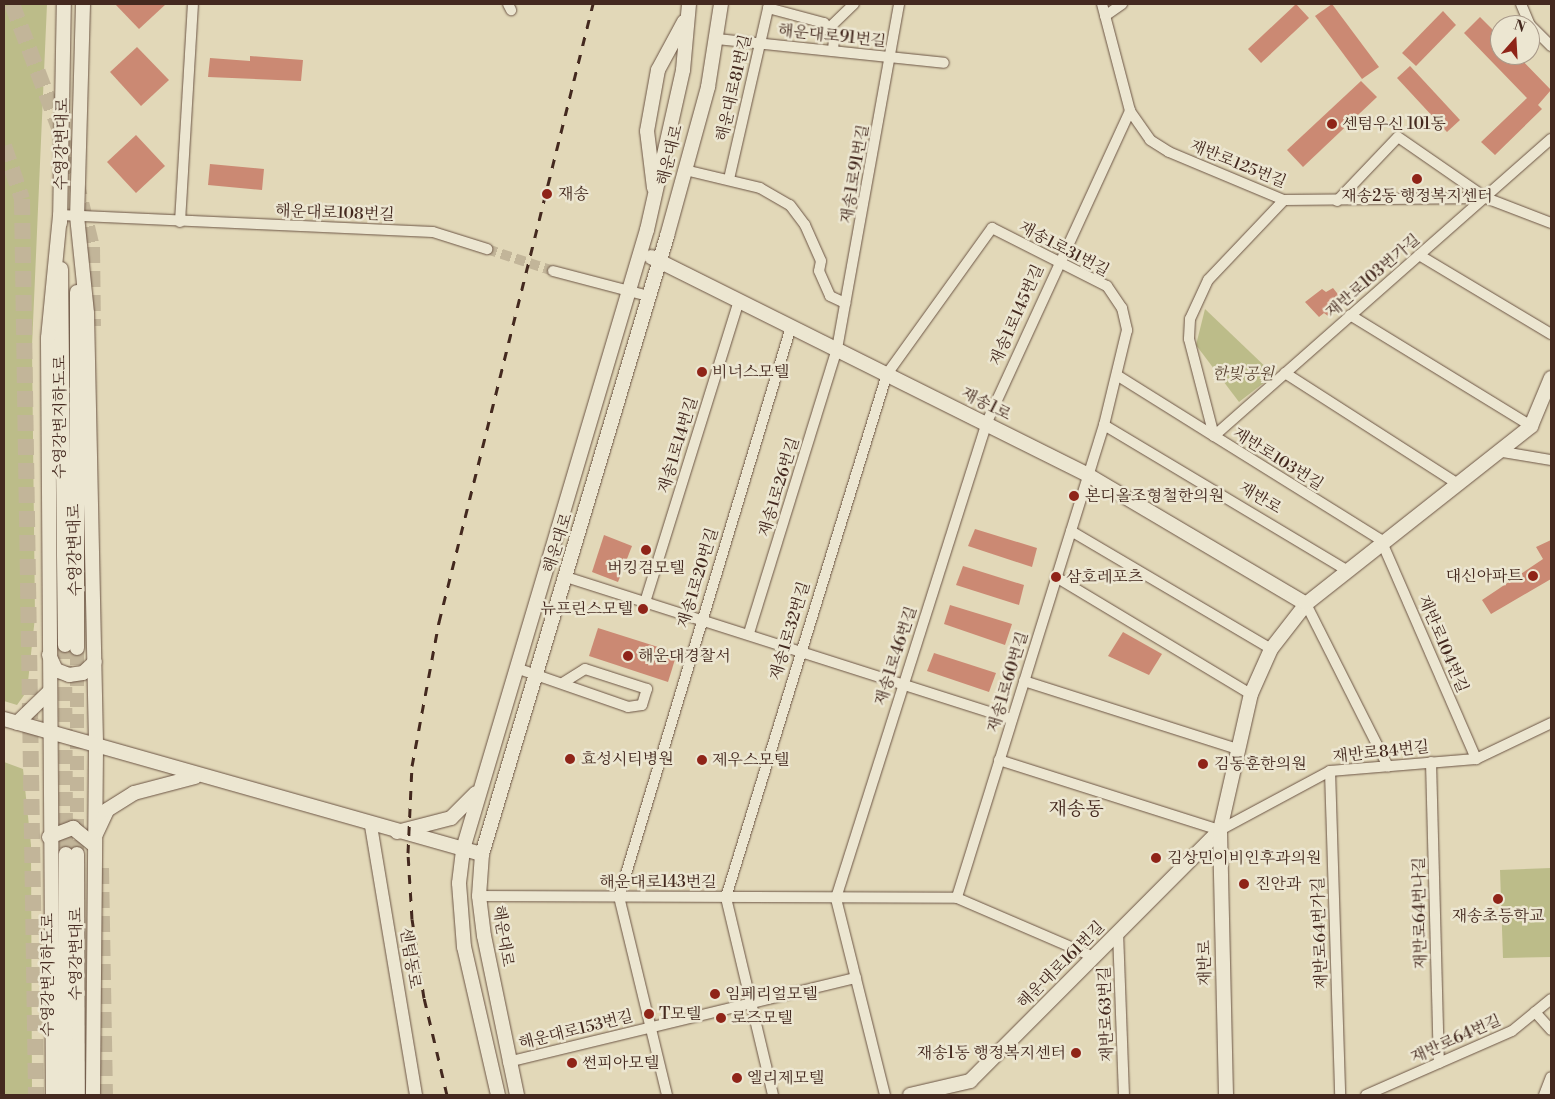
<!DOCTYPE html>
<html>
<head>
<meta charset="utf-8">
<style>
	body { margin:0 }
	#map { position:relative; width:1555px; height:1099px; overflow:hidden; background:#e2d8b8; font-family:"Libre Bodoni","Noto Serif KR",serif }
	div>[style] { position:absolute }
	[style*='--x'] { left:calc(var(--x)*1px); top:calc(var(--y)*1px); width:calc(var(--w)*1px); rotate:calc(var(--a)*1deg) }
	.green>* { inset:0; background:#bcbc89 }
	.building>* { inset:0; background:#cb8973 }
	.minor-tunnel>* { height:10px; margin-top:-5px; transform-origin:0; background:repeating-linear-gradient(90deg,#c2b599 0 10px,transparent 0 15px) }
	.secondary-tunnel>* { height:14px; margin-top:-7px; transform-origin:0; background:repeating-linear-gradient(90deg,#c2b599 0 14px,transparent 0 21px) }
	.trunk-tunnel>* { height:16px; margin-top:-8px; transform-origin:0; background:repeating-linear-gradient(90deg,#c2b599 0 16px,transparent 0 24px) }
	.roads { filter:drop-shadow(0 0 1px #6c5545) drop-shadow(0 0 1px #6c5545) }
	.minor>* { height:10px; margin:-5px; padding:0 5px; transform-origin:5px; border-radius:5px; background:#ece6d1 }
	.tertiary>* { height:12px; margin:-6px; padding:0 6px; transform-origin:6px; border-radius:6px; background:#ece6d1 }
	.secondary>* { height:14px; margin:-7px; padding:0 7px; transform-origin:7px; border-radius:7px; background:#ece6d1 }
	.rail>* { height:3px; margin-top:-1.5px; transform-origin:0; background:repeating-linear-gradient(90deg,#44291f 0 9px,transparent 0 18px) }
	.dots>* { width:14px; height:14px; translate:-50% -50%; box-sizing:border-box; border:2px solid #ece6d1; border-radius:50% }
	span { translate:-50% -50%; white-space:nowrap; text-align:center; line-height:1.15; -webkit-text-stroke:5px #ece6d1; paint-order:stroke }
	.street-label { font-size:16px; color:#44291f }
	.poi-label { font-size:16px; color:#44291f }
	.left { translate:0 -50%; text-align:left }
	.right { translate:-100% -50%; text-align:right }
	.park-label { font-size:16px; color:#5c4634; font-style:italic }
	.quarter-label { font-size:19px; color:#44291f }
	.frame { position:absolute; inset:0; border:5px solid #44291f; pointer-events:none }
	.north { position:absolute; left:1490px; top:15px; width:50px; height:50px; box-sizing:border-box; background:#ece6d1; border:1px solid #a99a8a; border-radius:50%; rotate:19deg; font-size:14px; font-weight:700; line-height:20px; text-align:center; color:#44291f }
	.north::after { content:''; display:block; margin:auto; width:18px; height:22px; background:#8f2418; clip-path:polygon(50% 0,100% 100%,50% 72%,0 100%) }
</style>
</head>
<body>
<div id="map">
	<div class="green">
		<div style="clip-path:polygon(4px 4px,47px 4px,32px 346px,35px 617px,27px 691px,17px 705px,4px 701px)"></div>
		<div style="clip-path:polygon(1205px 309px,1274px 375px,1239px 402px,1196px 345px)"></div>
		<div style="clip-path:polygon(4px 762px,23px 769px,31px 845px,32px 1095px,4px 1095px)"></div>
		<div style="clip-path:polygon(1551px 868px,1551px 957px,1503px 958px,1500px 870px)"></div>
	</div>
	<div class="building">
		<div style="clip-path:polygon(115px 4px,166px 4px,139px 29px)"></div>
		<div style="clip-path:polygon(1296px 4px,1309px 18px,1261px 63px,1248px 49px)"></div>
		<div style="clip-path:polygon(1332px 4px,1379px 67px,1362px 79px,1315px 16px)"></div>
		<div style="clip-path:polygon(1443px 11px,1456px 25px,1416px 66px,1402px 53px)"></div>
		<div style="clip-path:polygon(1480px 17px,1500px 37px,1500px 55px,1517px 55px,1551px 90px,1538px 105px,1542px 109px,1495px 155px,1481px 142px,1527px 98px,1464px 33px)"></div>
		<div style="clip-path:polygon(137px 47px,169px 80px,141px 106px,110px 72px)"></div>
		<div style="clip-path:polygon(250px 56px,303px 60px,301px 81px,208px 77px,210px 58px,250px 61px)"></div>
		<div style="clip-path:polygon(1410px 66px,1460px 120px,1447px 132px,1397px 78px)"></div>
		<div style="clip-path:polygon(1361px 81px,1377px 97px,1303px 167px,1287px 150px)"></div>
		<div style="clip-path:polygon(136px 135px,165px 166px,136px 193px,107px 162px)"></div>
		<div style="clip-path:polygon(210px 164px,264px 169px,262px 190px,208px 185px)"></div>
		<div style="clip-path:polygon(1333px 288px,1344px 302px,1328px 316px,1324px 313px,1319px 317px,1305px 302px,1322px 289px,1326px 292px)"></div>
		<div style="clip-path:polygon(975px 529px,1037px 548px,1032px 567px,968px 546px)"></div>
		<div style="clip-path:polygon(604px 535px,632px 546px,618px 582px,592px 572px)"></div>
		<div style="clip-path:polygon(1551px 540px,1551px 579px,1491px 614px,1482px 600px,1543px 559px,1536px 547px)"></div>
		<div style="clip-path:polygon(963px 566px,1024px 585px,1019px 605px,956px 585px)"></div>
		<div style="clip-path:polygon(950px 605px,1012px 624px,1005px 645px,944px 624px)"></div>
		<div style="clip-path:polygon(598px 628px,677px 653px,668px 682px,589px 656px)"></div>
		<div style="clip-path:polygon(1123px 632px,1162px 654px,1149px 675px,1108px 656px)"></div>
		<div style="clip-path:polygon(934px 653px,996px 673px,989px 692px,927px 671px)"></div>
	</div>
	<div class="minor-tunnel">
		<div style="--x:487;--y:249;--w:70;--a:18.4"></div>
	</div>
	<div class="secondary-tunnel">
		<div style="--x:65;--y:645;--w:209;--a:89.7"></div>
		<div style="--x:77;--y:854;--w:206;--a:-90"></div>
	</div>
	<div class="trunk-tunnel">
		<div style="--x:12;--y:4;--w:164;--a:69.2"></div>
		<div style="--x:70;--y:157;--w:93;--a:76.3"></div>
		<div style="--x:92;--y:247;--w:79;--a:89.3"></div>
		<div style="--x:4;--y:146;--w:56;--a:71.2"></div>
		<div style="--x:22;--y:199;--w:896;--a:89.1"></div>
		<div style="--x:101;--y:868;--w:227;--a:89"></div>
	</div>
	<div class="roads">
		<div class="minor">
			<div style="--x:508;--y:4;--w:7;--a:63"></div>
			<div style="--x:1102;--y:4;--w:111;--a:75.3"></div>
			<div style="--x:1130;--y:111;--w:35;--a:55"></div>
			<div style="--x:1150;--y:140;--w:22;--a:32"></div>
			<div style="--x:1169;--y:152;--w:125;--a:22.7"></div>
			<div style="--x:1284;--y:200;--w:202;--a:-0.6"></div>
			<div style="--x:1486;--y:198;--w:70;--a:21"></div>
			<div style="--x:1521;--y:4;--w:23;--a:67"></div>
			<div style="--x:1530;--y:25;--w:30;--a:45"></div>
			<div style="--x:768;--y:8;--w:58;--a:15"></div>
			<div style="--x:824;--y:23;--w:17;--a:54"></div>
			<div style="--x:834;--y:37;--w:14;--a:94"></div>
			<div style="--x:1105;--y:16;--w:21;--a:-35"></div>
			<div style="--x:828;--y:29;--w:36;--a:-44"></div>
			<div style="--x:717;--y:39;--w:228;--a:6"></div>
			<div style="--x:685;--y:170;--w:77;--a:13.5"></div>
			<div style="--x:760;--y:188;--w:34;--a:30"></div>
			<div style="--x:790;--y:205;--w:25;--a:53"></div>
			<div style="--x:805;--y:225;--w:39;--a:66"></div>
			<div style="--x:821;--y:261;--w:10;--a:101"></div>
			<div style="--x:819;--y:271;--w:27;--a:66"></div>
			<div style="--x:830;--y:296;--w:17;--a:25"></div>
			<div style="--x:729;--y:179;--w:180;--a:-77.1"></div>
			<div style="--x:1284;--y:200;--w:110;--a:133.5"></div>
			<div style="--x:1208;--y:280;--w:43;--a:114.8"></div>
			<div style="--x:1190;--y:319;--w:20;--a:93"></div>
			<div style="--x:1189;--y:339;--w:100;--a:75.5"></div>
			<div style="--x:1214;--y:436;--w:197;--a:31.9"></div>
			<div style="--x:1381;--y:540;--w:239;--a:66.5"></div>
			<div style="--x:1337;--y:201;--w:88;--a:-46.4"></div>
			<div style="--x:1398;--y:137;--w:107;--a:34.7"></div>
			<div style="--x:60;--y:215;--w:373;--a:2.6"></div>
			<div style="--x:433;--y:232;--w:57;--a:17.5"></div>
			<div style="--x:180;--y:222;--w:218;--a:-86.6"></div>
			<div style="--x:1419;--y:255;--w:154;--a:30.9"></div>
			<div style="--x:553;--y:271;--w:98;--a:14.7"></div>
			<div style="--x:1350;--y:315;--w:212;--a:31.5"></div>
			<div style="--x:1285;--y:373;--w:206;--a:32.7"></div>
			<div style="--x:1118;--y:376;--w:113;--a:32"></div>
			<div style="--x:1214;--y:436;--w:449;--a:-41.4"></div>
			<div style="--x:1104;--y:425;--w:282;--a:30.9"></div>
			<div style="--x:1503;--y:452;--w:49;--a:9.5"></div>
			<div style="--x:1071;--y:531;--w:232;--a:30.5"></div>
			<div style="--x:566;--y:577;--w:468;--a:17.7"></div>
			<div style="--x:1056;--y:577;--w:227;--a:31"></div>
			<div style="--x:646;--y:599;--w:313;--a:-72.7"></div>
			<div style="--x:1306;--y:604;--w:182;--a:63.2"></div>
			<div style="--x:749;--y:633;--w:297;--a:-72.8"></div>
			<div style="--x:837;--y:349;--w:351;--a:-79.8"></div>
			<div style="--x:519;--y:669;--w:115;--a:19.2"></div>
			<div style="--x:628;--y:707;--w:14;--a:-8"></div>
			<div style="--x:642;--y:705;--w:17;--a:-73"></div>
			<div style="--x:647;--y:689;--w:65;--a:-162.1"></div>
			<div style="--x:585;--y:669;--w:25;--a:148"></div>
			<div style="--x:1024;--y:681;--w:224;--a:17.7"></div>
			<div style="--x:999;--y:760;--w:232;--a:17.6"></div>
			<div style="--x:1220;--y:830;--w:125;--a:-28.2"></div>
			<div style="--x:1330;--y:771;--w:146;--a:-4.7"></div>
			<div style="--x:1476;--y:759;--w:83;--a:-25.6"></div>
			<div style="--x:1431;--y:762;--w:301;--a:88.5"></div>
			<div style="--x:1330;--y:771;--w:324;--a:88.2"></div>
			<div style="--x:479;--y:896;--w:478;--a:0.2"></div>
			<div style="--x:957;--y:898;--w:149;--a:23.3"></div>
			<div style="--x:1118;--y:932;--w:163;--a:87.9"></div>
			<div style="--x:1535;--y:1012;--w:24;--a:48"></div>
			<div style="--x:508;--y:1062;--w:358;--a:-13.6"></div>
			<div style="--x:667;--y:1095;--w:204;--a:-103.6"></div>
			<div style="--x:619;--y:897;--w:595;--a:-73.21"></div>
			<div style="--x:773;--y:1095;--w:204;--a:-103.4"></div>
			<div style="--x:726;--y:897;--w:547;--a:-72.89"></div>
			<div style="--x:887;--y:374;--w:180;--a:-54.3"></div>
			<div style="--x:992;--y:228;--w:129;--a:26.8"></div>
			<div style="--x:1107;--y:286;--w:27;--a:56"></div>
			<div style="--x:1122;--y:308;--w:23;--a:77"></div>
			<div style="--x:1127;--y:330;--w:98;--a:103.6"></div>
			<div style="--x:1104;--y:425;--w:495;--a:107.3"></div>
			<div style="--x:885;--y:1095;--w:203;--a:-104"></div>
			<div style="--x:836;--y:898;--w:497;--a:-72.4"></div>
			<div style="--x:986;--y:424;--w:345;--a:-65.3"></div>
			<div style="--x:1366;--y:1095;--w:159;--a:-23.7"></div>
			<div style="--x:1512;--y:1031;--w:50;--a:-39.4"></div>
			<div style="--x:1544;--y:1095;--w:19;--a:-69"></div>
		</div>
		<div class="tertiary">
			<div style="--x:371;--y:826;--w:273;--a:80.5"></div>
		</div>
		<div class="secondary">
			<div style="--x:83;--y:4;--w:212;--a:91.6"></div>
			<div style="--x:77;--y:216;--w:98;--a:84.1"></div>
			<div style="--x:87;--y:313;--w:434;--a:88.8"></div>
			<div style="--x:96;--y:747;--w:348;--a:90.5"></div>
			<div style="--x:654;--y:188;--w:57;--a:-97"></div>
			<div style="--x:647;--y:131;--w:62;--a:-79.8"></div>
			<div style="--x:658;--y:70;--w:55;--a:-61.6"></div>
			<div style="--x:60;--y:223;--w:219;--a:-89"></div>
			<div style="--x:651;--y:257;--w:488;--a:26.5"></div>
			<div style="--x:1088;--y:475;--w:253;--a:30.6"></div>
			<div style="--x:61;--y:269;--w:376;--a:89.4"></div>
			<div style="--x:77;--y:292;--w:356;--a:90"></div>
			<div style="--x:49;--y:655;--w:17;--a:65"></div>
			<div style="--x:56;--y:670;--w:14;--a:21"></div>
			<div style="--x:69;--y:675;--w:14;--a:-8"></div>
			<div style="--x:83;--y:673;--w:16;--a:-43"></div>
			<div style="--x:4;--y:719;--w:497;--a:15.8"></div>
			<div style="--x:17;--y:723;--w:45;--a:-44.1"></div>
			<div style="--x:397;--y:832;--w:56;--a:-14.5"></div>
			<div style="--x:451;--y:818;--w:35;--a:-45"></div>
			<div style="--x:96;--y:834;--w:26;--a:-65"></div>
			<div style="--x:107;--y:810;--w:32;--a:-32"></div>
			<div style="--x:134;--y:793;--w:63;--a:-14.7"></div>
			<div style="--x:49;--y:837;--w:26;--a:-21"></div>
			<div style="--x:73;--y:828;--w:27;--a:39"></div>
			<div style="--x:77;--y:854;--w:241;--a:89.8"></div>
			<div style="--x:53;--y:1095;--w:757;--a:-90.38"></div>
			<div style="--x:48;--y:338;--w:124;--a:-84.4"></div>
			<div style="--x:65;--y:1095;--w:241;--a:-89.8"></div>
			<div style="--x:498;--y:1095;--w:152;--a:-102.9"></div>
			<div style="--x:464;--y:947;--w:64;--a:-94.5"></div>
			<div style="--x:459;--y:883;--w:34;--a:-83"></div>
			<div style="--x:463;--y:849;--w:646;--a:-73.45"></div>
			<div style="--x:647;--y:230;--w:164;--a:-77.3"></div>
			<div style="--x:683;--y:70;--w:66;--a:-84.8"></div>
			<div style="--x:517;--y:1095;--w:162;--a:-101.7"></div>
			<div style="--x:484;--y:936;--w:40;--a:-97.1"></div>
			<div style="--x:479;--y:896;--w:42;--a:-85.9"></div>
			<div style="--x:482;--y:854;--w:645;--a:-73.33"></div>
			<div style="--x:667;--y:236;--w:155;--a:-74.6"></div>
			<div style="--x:708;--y:87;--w:84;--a:-81.1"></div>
			<div style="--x:910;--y:1095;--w:62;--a:-13.1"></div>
			<div style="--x:970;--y:1081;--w:354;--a:-45.1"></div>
			<div style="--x:1226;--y:1095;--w:265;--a:-91.3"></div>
			<div style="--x:1220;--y:830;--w:139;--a:-77.2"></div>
			<div style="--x:1251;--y:694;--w:49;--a:-66"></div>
			<div style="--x:1271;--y:649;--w:57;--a:-52.1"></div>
			<div style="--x:1306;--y:604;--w:287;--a:-38.3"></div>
			<div style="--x:1531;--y:426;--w:52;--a:-67.4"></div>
		</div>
	</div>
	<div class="rail">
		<div style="--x:447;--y:1095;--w:100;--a:-103.3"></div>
		<div style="--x:424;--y:998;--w:80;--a:-98.6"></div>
		<div style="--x:412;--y:919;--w:66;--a:-93.5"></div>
		<div style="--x:408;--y:853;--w:87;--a:-87.4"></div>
		<div style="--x:412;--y:766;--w:147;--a:-79.4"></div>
		<div style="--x:439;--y:622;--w:637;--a:-76.01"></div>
	</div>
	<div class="dots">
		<div style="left:1332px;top:124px;background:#8f2418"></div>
		<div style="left:1417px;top:179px;background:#8f2418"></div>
		<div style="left:547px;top:194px;background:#8f2418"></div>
		<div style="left:702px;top:372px;background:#8f2418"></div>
		<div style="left:1074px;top:496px;background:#8f2418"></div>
		<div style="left:646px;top:550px;background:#8f2418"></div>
		<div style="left:1533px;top:576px;background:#8f2418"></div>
		<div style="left:1056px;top:577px;background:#8f2418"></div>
		<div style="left:643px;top:609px;background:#8f2418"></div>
		<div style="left:628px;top:656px;background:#8f2418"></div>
		<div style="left:570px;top:759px;background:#8f2418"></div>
		<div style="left:702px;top:760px;background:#8f2418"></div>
		<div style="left:1203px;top:764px;background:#8f2418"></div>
		<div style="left:1156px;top:858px;background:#8f2418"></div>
		<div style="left:1244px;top:884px;background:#8f2418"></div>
		<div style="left:1498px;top:899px;background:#8f2418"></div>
		<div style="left:715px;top:994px;background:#8f2418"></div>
		<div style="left:649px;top:1014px;background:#8f2418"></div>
		<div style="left:721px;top:1018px;background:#8f2418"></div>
		<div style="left:1076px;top:1053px;background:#8f2418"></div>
		<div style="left:572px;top:1063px;background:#8f2418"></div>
		<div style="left:737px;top:1078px;background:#8f2418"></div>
	</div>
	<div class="street-label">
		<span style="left:832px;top:36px;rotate:6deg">해운대로91번길</span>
		<span style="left:734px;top:88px;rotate:-77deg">해운대로81번길</span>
		<span style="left:62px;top:144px;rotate:-89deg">수영강변대로</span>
		<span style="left:670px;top:155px;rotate:-76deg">해운대로</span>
		<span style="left:1238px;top:164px;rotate:22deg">재반로125번길</span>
		<span style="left:855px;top:174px;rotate:-80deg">재송1로91번길</span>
		<span style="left:335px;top:213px;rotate:2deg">해운대로108번길</span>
		<span style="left:1064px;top:249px;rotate:28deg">재송1로31번길</span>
		<span style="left:1373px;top:276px;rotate:-41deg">재반로103번가길</span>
		<span style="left:1017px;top:315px;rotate:-66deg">재송1로145번길</span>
		<span style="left:986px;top:404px;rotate:27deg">재송1로</span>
		<span style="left:60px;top:417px;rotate:-90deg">수영강변지하도로</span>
		<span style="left:678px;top:445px;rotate:-73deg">재송1로14번길</span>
		<span style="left:1278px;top:459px;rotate:32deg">재반로103번길</span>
		<span style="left:779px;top:487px;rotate:-73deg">재송1로26번길</span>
		<span style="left:1260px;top:498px;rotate:31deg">재반로</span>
		<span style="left:558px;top:543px;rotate:-72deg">해운대로</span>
		<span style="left:75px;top:550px;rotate:-91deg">수영강변대로</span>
		<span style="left:698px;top:578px;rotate:-73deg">재송1로20번길</span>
		<span style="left:790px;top:631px;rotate:-73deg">재송1로32번길</span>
		<span style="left:1443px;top:644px;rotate:67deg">재반로104번길</span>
		<span style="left:896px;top:656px;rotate:-72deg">재송1로46번길</span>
		<span style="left:1008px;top:682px;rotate:-73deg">재송1로60번길</span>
		<span style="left:1381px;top:752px;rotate:-6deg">재반로84번길</span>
		<span style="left:658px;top:882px">해운대로143번길</span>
		<span style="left:1420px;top:913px;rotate:-91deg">재반로64번나길</span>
		<span style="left:1320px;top:933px;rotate:-92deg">재반로64번가길</span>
		<span style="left:503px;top:936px;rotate:81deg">해운대로</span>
		<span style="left:76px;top:954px;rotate:-90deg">수영강변대로</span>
		<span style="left:410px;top:958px;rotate:81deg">센텀동로</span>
		<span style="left:1205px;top:963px;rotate:-91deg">재반로</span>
		<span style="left:1061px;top:965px;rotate:-45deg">해운대로161번길</span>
		<span style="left:48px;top:975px;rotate:-90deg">수영강변지하도로</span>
		<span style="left:1106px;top:1014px;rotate:-92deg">재반로63번길</span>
		<span style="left:576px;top:1030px;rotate:-14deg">해운대로153번길</span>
		<span style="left:1456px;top:1039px;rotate:-24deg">재반로64번길</span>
	</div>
	<div class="poi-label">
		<span class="left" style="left:1342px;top:124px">센텀우신 101동</span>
		<span class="left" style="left:558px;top:194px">재송</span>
		<span style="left:1417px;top:196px">재송2동 행정복지센터</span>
		<span class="left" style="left:712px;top:372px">비너스모텔</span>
		<span class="left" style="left:1085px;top:496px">본디올조형철한의원</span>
		<span style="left:646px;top:568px">버킹검모텔</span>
		<span class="right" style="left:1523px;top:576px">대신아파트</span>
		<span class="left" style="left:1066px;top:577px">삼호레포츠</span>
		<span class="right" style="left:633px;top:609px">뉴프린스모텔</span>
		<span class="left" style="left:638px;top:656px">해운대경찰서</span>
		<span class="left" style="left:581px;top:759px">효성시티병원</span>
		<span class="left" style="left:712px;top:760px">제우스모텔</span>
		<span class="left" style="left:1214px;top:764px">김동훈한의원</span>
		<span class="left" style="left:1167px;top:858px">김상민이비인후과의원</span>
		<span class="left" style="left:1255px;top:884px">진안과</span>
		<span style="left:1498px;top:916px">재송초등학교</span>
		<span class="left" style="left:725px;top:994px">임페리얼모텔</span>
		<span class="left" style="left:659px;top:1014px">T모텔</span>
		<span class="left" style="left:731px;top:1018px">로즈모텔</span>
		<span class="right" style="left:1066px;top:1053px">재송1동 행정복지센터</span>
		<span class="left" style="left:582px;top:1063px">썬피아모텔</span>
		<span class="left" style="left:747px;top:1078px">엘리제모텔</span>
	</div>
	<div class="park-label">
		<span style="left:1243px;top:374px">한빛공원</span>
	</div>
	<div class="quarter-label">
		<span style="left:1076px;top:810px">재송동</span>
	</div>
	<div class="frame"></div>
	<div class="north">N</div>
</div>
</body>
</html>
